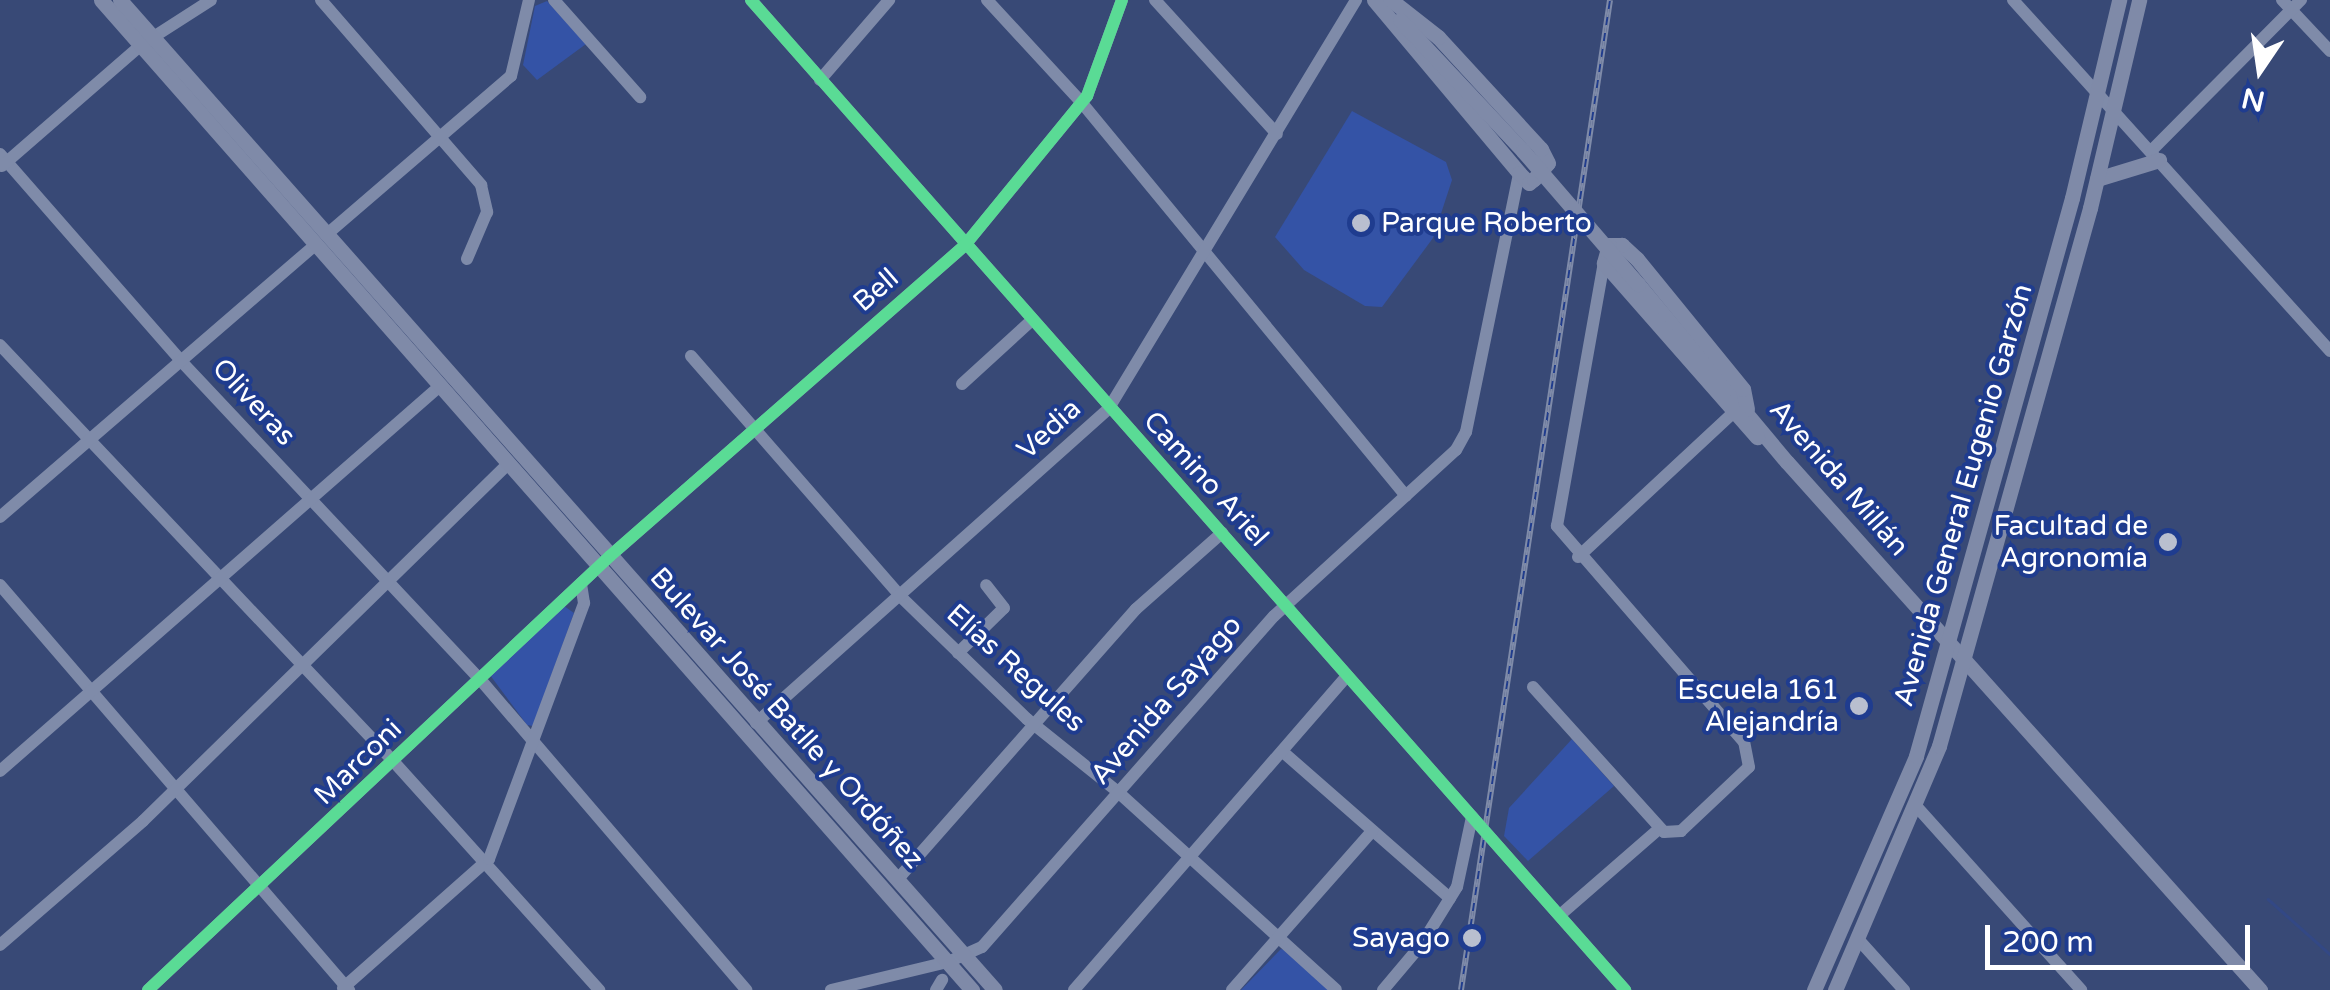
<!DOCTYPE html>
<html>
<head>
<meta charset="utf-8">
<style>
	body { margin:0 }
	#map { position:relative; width:2330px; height:990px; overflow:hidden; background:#384976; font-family:"Varela Round",sans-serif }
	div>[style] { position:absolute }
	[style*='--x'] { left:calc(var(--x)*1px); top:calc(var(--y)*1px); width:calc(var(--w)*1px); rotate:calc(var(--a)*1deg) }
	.green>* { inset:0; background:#3453a6 }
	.stream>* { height:2.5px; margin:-1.25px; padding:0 1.25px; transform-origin:1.25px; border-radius:1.25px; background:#334885 }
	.minor>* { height:12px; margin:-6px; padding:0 6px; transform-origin:6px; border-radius:6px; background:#7f8ba9 }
	.major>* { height:15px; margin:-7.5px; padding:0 7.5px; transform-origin:7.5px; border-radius:7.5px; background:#7f8aa8 }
	.rail>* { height:6px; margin-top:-3px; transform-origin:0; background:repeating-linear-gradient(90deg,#1f3c8f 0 8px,#7f8ba9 0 16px); box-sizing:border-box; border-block:2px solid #7f8ba9 }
	.major-bridge>* { height:15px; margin:-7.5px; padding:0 7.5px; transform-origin:7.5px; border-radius:7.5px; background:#7f8aa8 }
	.cycleway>* { height:12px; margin:-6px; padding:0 6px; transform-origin:6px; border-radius:6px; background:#5adb95 }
	.dots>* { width:28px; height:28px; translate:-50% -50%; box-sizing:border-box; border:5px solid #1f3c8f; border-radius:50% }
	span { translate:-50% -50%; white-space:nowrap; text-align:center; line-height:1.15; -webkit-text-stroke:8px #1f3c8f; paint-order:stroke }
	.poi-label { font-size:28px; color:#fff }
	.left { translate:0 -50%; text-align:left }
	.right { translate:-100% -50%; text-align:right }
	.street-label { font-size:28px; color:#fff }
	.north { position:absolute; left:2210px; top:20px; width:100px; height:100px; -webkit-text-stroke:8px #1f3c8f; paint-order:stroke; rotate:193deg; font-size:28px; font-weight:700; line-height:40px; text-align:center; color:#fff }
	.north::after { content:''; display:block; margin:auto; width:35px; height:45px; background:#fff; clip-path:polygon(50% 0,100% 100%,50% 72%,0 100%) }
	.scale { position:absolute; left:1985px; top:925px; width:265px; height:45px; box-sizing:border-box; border:5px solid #fff; border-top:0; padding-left:12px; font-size:30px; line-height:35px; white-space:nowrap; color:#fff; -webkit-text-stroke:8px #1f3c8f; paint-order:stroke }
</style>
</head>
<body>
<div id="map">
	<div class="green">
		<div style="clip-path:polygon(547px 1px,586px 44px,537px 80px,523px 65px,535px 6px)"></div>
		<div style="clip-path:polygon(1352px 111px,1446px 162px,1452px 180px,1433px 238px,1382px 307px,1365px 306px,1304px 270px,1275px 237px)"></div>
		<div style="clip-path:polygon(564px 606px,574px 613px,533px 726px,527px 725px,490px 675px)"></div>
		<div style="clip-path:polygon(1572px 739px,1614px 786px,1528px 861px,1504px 836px,1509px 808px)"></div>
		<div style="clip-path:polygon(1281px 949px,1284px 950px,1330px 990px,1241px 990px)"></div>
	</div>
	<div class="stream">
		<div style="--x:2268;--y:899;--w:83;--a:41.6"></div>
	</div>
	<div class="minor">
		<div style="--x:321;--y:0;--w:245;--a:49.1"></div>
		<div style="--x:481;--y:185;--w:28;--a:77"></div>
		<div style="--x:487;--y:212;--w:51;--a:113.1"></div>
		<div style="--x:554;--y:0;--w:130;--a:48.4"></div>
		<div style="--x:751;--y:0;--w:1321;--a:48.56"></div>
		<div style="--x:987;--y:0;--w:140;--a:47.3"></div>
		<div style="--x:1082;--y:103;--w:509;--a:50.5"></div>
		<div style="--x:1155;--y:0;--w:181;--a:47.7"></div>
		<div style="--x:2013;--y:0;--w:473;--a:47.9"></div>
		<div style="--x:2282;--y:0;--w:70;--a:46.7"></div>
		<div style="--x:820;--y:80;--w:106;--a:-49.2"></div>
		<div style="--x:2151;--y:151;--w:213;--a:-45.2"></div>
		<div style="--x:0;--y:154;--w:275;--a:48.8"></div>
		<div style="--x:181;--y:361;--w:435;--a:46.8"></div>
		<div style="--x:479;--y:678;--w:411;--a:49.4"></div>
		<div style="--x:2;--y:166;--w:184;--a:-41"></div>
		<div style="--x:141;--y:45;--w:83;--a:-32.7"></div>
		<div style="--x:326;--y:235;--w:244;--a:-40.7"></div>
		<div style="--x:511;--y:76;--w:78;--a:-76.7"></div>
		<div style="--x:0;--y:345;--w:574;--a:46.62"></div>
		<div style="--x:394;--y:762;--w:307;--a:48"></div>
		<div style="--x:691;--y:356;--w:318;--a:48.9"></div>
		<div style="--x:900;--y:596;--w:177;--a:44.1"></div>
		<div style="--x:1027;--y:719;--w:117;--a:38.7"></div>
		<div style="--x:1118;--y:792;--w:294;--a:42.2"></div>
		<div style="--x:962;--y:384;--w:95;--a:-42.4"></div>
		<div style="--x:0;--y:517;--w:416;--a:-40.8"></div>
		<div style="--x:1578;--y:557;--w:212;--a:-42.9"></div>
		<div style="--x:0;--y:585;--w:535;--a:49.25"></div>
		<div style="--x:958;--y:653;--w:64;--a:-44.4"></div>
		<div style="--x:1004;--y:608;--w:29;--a:-128"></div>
		<div style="--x:1533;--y:687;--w:195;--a:47.9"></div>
		<div style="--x:1664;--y:832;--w:17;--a:-3"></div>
		<div style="--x:1681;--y:831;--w:93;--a:-43.3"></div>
		<div style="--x:1749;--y:767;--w:25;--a:-101"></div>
		<div style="--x:1744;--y:742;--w:286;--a:-130.9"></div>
		<div style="--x:1557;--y:526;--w:267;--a:-79.9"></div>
		<div style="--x:756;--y:723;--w:473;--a:-41.7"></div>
		<div style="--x:1109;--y:408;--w:477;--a:-58.8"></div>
		<div style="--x:1283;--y:752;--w:222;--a:41.2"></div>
		<div style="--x:0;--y:771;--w:585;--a:-41.19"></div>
		<div style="--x:1917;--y:807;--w:246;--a:48.1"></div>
		<div style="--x:897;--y:880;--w:361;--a:-48.6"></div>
		<div style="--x:1136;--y:609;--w:115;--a:-41.5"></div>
		<div style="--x:1560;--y:915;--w:131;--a:-41"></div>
		<div style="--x:1858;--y:939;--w:69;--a:48"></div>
		<div style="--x:0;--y:945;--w:189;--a:-40.9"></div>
		<div style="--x:143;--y:821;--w:511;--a:-44.37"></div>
		<div style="--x:343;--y:988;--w:195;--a:-41.5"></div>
		<div style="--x:489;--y:859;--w:273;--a:-69.6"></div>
		<div style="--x:584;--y:603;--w:20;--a:-99"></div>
		<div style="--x:148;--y:990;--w:634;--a:-43.21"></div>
		<div style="--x:610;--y:556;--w:472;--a:-41.2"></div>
		<div style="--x:965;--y:245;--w:193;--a:-50.7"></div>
		<div style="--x:1087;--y:96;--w:102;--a:-70"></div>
		<div style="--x:831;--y:990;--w:120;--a:-13.5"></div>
		<div style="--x:948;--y:962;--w:37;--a:-24"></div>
		<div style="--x:982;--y:947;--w:441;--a:-48.6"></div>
		<div style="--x:1274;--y:616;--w:246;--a:-42.4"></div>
		<div style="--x:1456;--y:450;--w:21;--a:-61"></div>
		<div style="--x:1466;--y:432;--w:264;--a:-78.4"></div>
		<div style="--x:936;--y:990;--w:12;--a:-59"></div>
		<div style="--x:1074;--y:990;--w:415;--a:-49"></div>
		<div style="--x:1232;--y:990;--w:212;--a:-48.6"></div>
		<div style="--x:1383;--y:990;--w:59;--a:-49.8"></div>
		<div style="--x:1421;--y:945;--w:68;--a:-58.2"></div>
		<div style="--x:1457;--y:887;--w:72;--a:-77.9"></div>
	</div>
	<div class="major">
		<div style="--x:101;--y:0;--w:1319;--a:48.66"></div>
		<div style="--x:120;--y:0;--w:1321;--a:48.53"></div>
		<div style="--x:1374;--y:0;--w:226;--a:50"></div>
		<div style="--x:1519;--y:173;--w:14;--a:45"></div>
		<div style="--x:1529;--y:183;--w:6;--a:-39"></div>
		<div style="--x:1534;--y:179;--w:21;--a:-49"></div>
		<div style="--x:1548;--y:163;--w:16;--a:-117"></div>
		<div style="--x:1541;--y:149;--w:152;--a:-132.6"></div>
		<div style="--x:1438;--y:37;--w:60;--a:-141.8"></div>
		<div style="--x:1400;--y:20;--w:180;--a:46.8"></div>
		<div style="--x:2097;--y:179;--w:65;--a:-17"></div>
		<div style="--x:1638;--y:284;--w:232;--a:50.1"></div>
		<div style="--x:1787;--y:462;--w:709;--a:48.14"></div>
		<div style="--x:1747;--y:409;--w:20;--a:-101"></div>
		<div style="--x:1743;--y:389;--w:168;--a:-129.2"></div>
		<div style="--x:1637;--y:259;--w:21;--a:-137"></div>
		<div style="--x:1622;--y:245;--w:13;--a:180"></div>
		<div style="--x:1609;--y:245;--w:19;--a:106"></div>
		<div style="--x:1604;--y:263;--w:232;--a:48.7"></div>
		<div style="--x:1814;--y:990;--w:255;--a:-66.4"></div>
		<div style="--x:1916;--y:756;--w:579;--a:-74.38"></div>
		<div style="--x:2072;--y:198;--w:204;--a:-76.6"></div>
		<div style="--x:1835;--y:990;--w:265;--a:-66.9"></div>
		<div style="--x:1939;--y:746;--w:559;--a:-74.32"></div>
		<div style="--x:2090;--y:208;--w:214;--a:-76.7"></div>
	</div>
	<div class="rail">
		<div style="--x:1461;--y:990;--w:1001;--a:-81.44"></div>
	</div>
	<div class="major-bridge">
		<div style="--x:1523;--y:151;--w:176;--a:49.2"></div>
	</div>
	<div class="cycleway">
		<div style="--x:751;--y:0;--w:1321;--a:48.56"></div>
		<div style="--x:148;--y:990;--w:634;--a:-43.21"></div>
		<div style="--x:610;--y:556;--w:472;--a:-41.2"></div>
		<div style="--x:965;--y:245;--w:193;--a:-50.7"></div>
		<div style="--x:1087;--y:96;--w:102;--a:-70"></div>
	</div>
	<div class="dots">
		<div style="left:1361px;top:223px;background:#b9bfcf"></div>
		<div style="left:2168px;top:542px;background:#b9bfcf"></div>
		<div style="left:1859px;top:706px;background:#b9bfcf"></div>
		<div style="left:1472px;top:938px;background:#b9bfcf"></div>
	</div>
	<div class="poi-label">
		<span class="left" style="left:1381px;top:223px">Parque Roberto</span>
		<span class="right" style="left:2148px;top:542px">Facultad de<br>Agronomía</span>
		<span class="right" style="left:1839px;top:706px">Escuela 161<br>Alejandría</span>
		<span class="right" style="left:1450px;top:938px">Sayago</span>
	</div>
	<div class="street-label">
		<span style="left:876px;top:290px;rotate:-41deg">Bell</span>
		<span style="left:254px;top:402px;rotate:47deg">Oliveras</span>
		<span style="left:1049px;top:429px;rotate:-42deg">Vedia</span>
		<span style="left:1839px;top:478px;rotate:49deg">Avenida Millán</span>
		<span style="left:1206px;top:479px;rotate:48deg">Camino Ariel</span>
		<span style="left:1963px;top:495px;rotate:-74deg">Avenida General Eugenio Garzón</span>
		<span style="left:1016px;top:668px;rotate:42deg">Elías Regules</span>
		<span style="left:1166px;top:700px;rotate:-49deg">Avenida Sayago</span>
		<span style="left:787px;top:718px;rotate:48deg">Bulevar José Batlle y Ordóñez</span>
		<span style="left:358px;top:762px;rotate:-44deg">Marconi</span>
	</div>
	<div class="north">N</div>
	<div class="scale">200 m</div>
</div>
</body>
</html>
